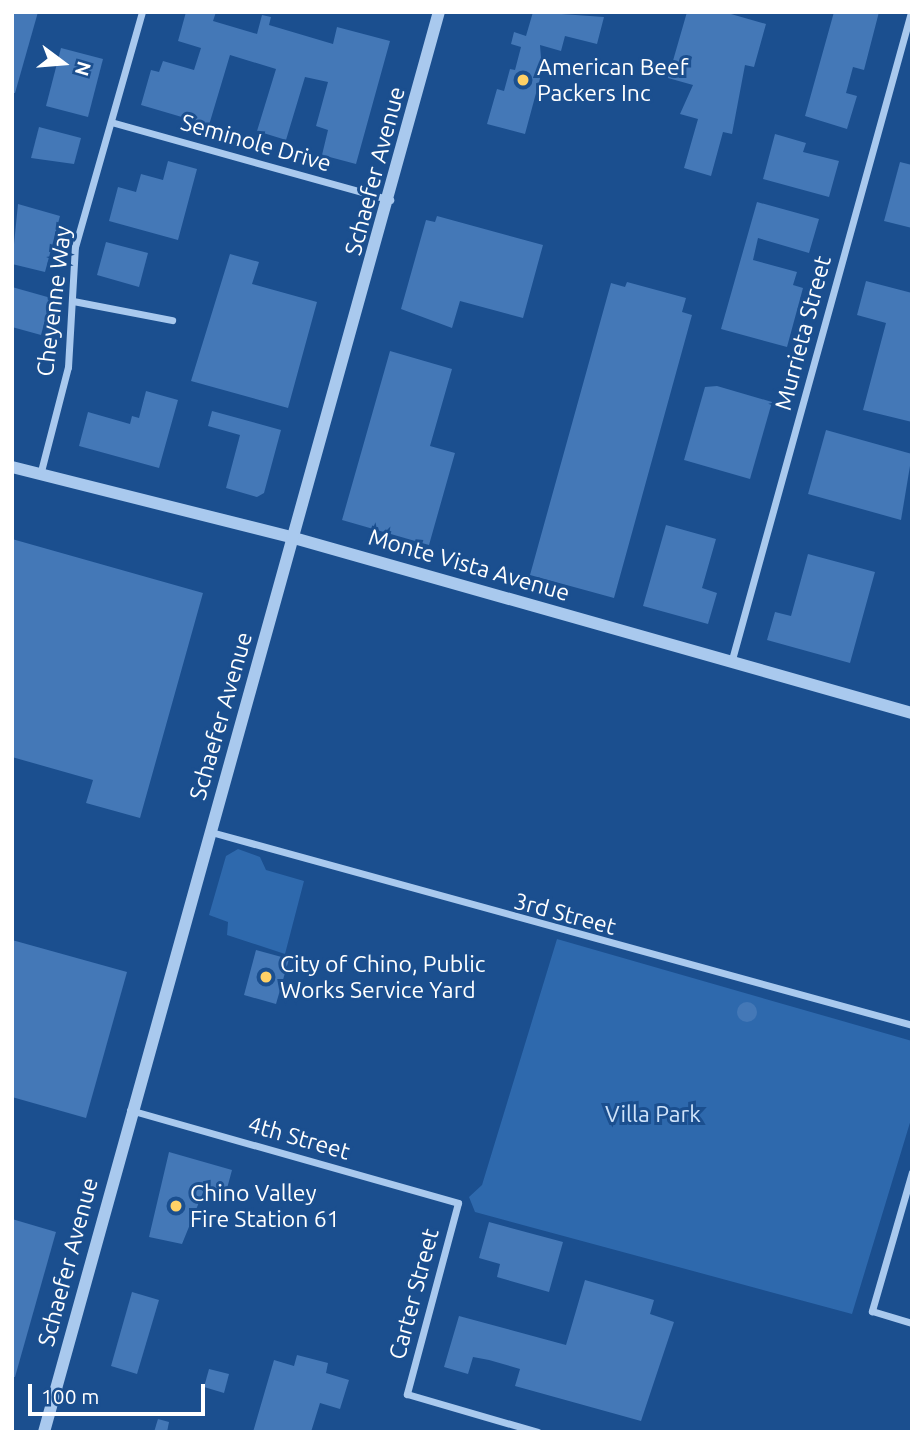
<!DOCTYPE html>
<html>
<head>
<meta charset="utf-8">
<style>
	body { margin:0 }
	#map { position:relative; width:924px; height:1444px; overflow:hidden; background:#1b4f8f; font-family:Ubuntu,sans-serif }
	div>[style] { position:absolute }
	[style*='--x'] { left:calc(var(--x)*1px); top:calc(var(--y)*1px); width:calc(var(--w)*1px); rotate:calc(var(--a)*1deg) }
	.green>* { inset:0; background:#2e69ad }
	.building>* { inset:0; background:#4478b7 }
	.round { border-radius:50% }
	.minor>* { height:7px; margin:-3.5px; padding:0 3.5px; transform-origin:3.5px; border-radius:3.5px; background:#a9c9ee }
	.tertiary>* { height:12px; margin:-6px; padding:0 6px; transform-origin:6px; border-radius:6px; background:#a9c9ee }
	.dots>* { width:19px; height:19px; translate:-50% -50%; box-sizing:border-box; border:4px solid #1b4f8f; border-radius:50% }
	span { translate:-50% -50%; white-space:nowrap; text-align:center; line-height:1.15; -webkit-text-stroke:6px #1b4f8f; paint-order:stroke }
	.poi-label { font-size:23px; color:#fff }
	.left { translate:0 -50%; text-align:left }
	.street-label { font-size:23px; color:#fff }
	.park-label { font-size:23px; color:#cfe3fa }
	.frame { position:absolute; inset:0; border:14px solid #fff; pointer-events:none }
	.north { position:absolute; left:28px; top:28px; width:70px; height:70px; -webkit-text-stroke:5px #1b4f8f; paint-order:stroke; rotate:106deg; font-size:19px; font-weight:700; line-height:28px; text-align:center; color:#fff }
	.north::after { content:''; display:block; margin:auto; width:24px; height:32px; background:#fff; clip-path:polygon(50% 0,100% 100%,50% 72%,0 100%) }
	.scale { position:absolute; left:28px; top:1384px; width:177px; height:32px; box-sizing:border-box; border:4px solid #fff; border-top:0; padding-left:9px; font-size:21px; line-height:24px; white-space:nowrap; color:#fff; -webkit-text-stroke:5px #1b4f8f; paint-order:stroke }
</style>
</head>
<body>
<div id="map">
	<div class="green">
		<div style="clip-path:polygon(238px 849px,260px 857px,266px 870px,304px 881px,285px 954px,227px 935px,228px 922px,209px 915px,226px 856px)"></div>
		<div style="clip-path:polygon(557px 939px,912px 1041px,912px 1116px,852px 1314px,475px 1212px,469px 1197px,482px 1185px)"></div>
	</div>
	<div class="building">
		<div style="clip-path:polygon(12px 12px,38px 12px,15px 93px,12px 93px)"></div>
		<div style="clip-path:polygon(186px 12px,216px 12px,213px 21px,257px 34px,262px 15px,271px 17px,269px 25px,333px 44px,337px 27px,390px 41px,356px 164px,322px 155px,328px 130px,316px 126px,328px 82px,305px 77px,286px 140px,257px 131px,276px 69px,230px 55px,209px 125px,141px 105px,151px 70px,159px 72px,163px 61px,194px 70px,201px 48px,178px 41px)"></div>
		<div style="clip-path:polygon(533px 12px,604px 17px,597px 44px,565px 36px,561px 51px,540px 45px,542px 71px,525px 134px,487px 124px,497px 89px,504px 91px,510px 69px,515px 70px,521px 47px,511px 44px,514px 32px,526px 36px)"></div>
		<div style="clip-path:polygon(687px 12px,724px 12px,766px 24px,754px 67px,745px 65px,732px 134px,723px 132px,711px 176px,684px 168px,698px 119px,680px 114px,693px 85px,668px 78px)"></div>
		<div style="clip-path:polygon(834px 12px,879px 12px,864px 70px,853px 67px,846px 93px,857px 96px,847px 129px,805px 116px)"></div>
		<div style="clip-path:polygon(61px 48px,103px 59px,88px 117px,46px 106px)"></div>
		<div style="clip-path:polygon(39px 127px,81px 138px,74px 164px,31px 158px)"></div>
		<div style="clip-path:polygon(775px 134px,806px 143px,803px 152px,839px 161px,829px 197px,763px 179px)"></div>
		<div style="clip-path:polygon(168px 161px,197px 169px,178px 240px,109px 221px,118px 187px,136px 192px,141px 174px,163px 180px)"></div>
		<div style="clip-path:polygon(900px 162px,912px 165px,912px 228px,884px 221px)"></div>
		<div style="clip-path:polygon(757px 202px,819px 219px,809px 253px,758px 238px,753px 260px,797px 272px,793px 285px,803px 288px,787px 347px,721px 329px)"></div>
		<div style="clip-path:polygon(18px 204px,60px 216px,45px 272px,12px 264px)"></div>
		<div style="clip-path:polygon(437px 216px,543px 245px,523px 318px,460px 301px,452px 328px,401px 309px,426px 220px,435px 222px)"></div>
		<div style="clip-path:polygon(106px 242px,148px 253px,139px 287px,97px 275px)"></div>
		<div style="clip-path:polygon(230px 254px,259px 262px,252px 284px,317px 302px,288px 408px,191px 381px)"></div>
		<div style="clip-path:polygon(866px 281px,912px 293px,912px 422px,863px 410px,886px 323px,857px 315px)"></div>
		<div style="clip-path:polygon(627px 282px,686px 298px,682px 312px,692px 315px,614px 598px,530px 575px,611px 283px,625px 287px)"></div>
		<div style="clip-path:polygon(12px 287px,51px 298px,41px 335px,12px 327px)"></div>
		<div style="clip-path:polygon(390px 351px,452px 369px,430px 446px,455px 453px,429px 545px,342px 520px)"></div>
		<div style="clip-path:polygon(717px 386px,772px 402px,750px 479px,684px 460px,705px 387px)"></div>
		<div style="clip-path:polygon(146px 391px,178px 400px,159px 468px,79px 446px,88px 412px,130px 424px,132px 416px,139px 418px)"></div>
		<div style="clip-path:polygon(212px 411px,281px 430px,264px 493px,257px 497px,226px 488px,240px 435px,208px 426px)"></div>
		<div style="clip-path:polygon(826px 430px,912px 454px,901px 520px,808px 494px)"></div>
		<div style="clip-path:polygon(666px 525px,716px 539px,702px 588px,717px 593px,708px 624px,643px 606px)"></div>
		<div style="clip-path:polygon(12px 539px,203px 593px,140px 818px,86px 803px,93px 780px,12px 757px)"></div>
		<div style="clip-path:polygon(808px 554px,875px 572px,850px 663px,767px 640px,775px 612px,791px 616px)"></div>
		<div style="clip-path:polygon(12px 940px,127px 972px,86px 1118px,12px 1097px)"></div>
		<div style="clip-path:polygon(256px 950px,289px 959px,276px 1004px,244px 995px)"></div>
		<div class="round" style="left:737px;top:1002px;width:20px;height:20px"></div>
		<div style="clip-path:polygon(169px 1152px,232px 1170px,225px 1196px,204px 1190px,182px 1244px,149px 1237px)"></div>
		<div style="clip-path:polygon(12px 1219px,56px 1232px,15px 1377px,12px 1377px)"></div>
		<div style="clip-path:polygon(489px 1222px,563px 1242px,549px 1292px,497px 1277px,500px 1264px,479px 1258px)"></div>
		<div style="clip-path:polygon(585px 1280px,654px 1300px,650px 1314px,674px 1322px,641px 1421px,515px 1386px,520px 1369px,489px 1360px,473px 1357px,468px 1374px,444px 1367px,459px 1316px,566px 1345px)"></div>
		<div style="clip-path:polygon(132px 1292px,159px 1300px,137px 1374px,111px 1366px)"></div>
		<div style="clip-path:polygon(297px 1355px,328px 1363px,326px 1373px,349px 1380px,340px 1409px,320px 1403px,311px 1432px,253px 1432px,274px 1360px,294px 1366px)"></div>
		<div style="clip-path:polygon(209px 1369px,229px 1374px,224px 1393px,204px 1387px)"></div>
		<div style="clip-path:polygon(158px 1419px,169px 1422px,167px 1432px,154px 1432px)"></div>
	</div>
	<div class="minor">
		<div style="--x:111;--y:122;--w:290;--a:15.6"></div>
		<div style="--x:73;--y:301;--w:101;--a:10.9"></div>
		<div style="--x:40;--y:475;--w:112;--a:-75.5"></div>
		<div style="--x:68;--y:367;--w:120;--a:-86.7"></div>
		<div style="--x:75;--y:247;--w:244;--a:-74.1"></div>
		<div style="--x:731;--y:663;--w:675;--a:-74.54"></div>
		<div style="--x:211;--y:832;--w:727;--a:15.39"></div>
		<div style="--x:130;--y:1110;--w:341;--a:15.8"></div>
		<div style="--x:458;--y:1203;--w:198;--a:105"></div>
		<div style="--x:407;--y:1394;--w:136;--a:16.2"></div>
		<div style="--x:912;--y:1172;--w:145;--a:106.1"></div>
		<div style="--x:872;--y:1311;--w:42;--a:16.7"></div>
	</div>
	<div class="tertiary">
		<div style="--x:12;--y:467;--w:291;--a:14.1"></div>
		<div style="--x:294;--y:538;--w:642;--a:15.81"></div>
		<div style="--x:44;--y:1432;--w:1474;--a:-74.46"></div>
	</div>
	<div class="dots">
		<div style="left:523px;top:80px;background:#ffd166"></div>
		<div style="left:266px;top:977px;background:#ffd166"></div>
		<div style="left:176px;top:1206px;background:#ffd166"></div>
	</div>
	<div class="poi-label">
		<span class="left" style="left:537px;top:80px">American Beef<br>Packers Inc</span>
		<span class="left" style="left:280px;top:977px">City of Chino, Public<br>Works Service Yard</span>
		<span class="left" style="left:190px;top:1206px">Chino Valley<br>Fire Station 61</span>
	</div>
	<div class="street-label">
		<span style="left:256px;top:143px;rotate:16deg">Seminole Drive</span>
		<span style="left:375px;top:171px;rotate:-75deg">Schaefer Avenue</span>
		<span style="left:54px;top:301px;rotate:-83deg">Cheyenne Way</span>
		<span style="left:803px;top:333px;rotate:-75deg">Murrieta Street</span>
		<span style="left:469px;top:565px;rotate:16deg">Monte Vista Avenue</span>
		<span style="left:221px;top:716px;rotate:-74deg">Schaefer Avenue</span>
		<span style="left:565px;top:914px;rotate:15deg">3rd Street</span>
		<span style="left:299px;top:1138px;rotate:16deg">4th Street</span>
		<span style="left:68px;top:1262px;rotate:-75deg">Schaefer Avenue</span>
		<span style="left:414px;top:1294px;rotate:-75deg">Carter Street</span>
	</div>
	<div class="park-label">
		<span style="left:653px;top:1114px">Villa Park</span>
	</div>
	<div class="frame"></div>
	<div class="north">N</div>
	<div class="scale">100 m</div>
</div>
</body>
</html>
